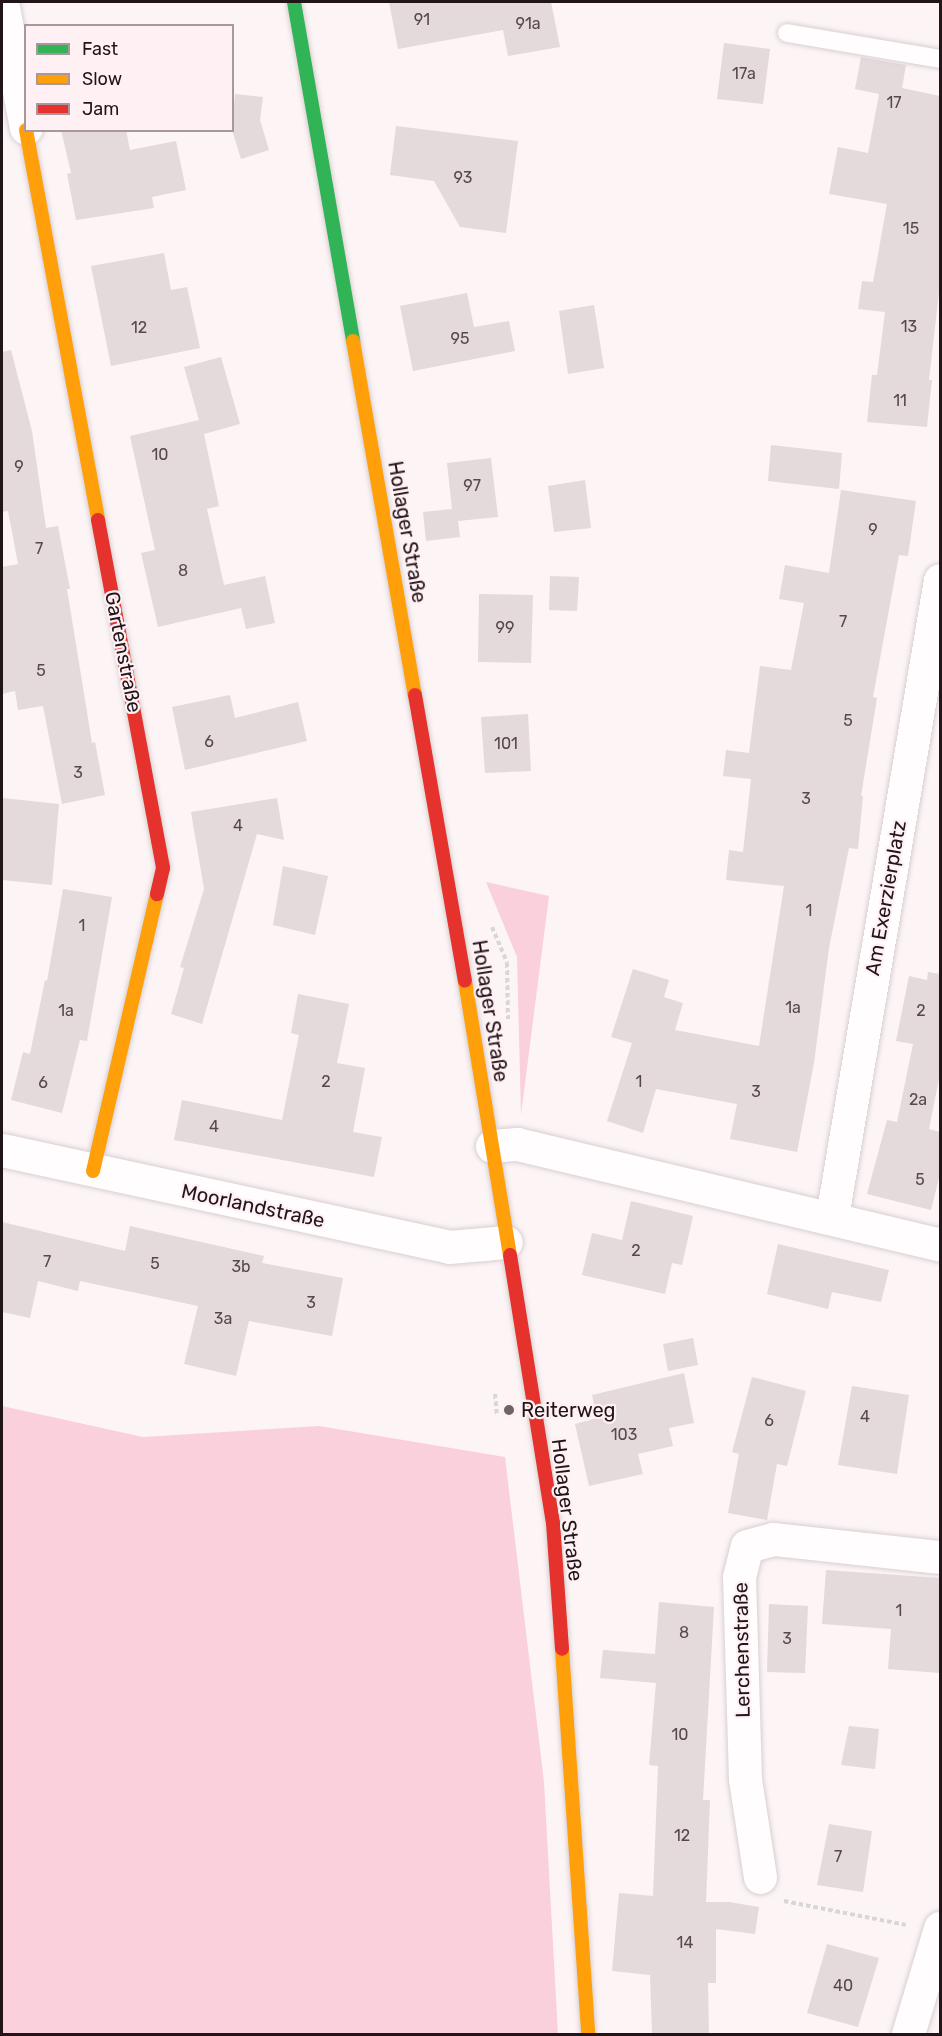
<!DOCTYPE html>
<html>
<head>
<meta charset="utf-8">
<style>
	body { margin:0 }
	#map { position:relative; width:942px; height:2036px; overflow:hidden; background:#fcf4f5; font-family:Rubik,sans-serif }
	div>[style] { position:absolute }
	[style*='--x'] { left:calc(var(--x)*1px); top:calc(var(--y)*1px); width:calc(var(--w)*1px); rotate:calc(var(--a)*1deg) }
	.green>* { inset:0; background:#fad0dd }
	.building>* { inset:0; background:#e4d9db }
	.path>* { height:4px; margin-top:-2px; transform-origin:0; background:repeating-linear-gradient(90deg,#d8d6d6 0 4.5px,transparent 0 7.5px) }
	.roads { filter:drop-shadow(0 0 2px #d9cfd1) drop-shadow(0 0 2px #d9cfd1) }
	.lane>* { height:18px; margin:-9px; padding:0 9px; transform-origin:9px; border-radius:9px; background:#fffdfe }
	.street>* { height:33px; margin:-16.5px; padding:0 16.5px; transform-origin:16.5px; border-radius:16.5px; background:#fffdfe }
	.fast>* { height:14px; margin:-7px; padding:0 7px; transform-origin:7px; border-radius:7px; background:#30b455 }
	.slow>* { height:14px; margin:-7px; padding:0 7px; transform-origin:7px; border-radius:7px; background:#ff9f0a }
	.jam>* { height:14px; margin:-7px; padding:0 7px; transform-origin:7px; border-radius:7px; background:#e5322d }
	.dots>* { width:16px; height:16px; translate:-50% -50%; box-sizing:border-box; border:3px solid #fff0f4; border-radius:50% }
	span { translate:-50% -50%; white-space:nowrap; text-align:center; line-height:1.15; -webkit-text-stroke:4.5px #fff0f4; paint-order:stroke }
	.number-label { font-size:16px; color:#55494c }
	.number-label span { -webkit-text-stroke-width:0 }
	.street-label { font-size:20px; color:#211519 }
	.poi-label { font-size:20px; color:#211519 }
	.left { translate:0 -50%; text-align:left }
	.frame { position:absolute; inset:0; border:3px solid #211519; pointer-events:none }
	.legend { position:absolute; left:24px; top:24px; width:210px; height:108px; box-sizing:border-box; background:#fff0f4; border:2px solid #a6989c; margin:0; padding:8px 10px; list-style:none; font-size:18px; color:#211519 }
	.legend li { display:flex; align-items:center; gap:12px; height:30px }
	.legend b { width:30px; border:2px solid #a6989c }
</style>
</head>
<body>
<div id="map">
	<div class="green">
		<div style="clip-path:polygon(486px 882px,549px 896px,521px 1115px,517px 957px)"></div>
		<div style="clip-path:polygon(2px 1406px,143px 1437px,319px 1426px,505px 1457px,544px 1782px,558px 2034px,2px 2034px)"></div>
	</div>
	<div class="building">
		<div style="clip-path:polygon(389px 2px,551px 2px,560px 47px,508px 56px,503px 30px,398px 49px)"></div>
		<div style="clip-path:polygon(724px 43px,770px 49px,763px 104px,717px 99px)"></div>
		<div style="clip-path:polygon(861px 57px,906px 65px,902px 88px,940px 96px,940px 283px,929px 380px,932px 380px,927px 427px,867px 422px,872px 375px,877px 375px,885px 312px,858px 309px,862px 281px,873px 282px,887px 204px,829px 194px,838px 147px,868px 153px,879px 94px,855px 89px)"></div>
		<div style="clip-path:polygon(235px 94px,263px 97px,260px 120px,269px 150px,241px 159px,232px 130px)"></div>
		<div style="clip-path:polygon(396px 126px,518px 141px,506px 233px,460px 227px,434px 181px,390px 175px)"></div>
		<div style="clip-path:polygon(61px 130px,126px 130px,130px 150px,176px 141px,186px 190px,152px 197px,154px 208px,76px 220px,67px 174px,71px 173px)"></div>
		<div style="clip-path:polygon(164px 253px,171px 290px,187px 287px,200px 348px,111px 366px,91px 266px)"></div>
		<div style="clip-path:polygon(467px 293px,474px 327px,509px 321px,515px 351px,413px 371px,400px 306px)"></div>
		<div style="clip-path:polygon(594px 305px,604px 368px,568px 374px,559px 311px)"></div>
		<div style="clip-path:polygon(11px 350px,32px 431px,46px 528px,58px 526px,70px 589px,67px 589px,92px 743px,95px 742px,105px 795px,62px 804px,43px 706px,18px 710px,15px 691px,2px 694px,2px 567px,18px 564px,8px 511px,2px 512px,2px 352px)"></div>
		<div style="clip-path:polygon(221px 357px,240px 424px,204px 434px,219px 506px,207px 509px,224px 585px,265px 576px,275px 623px,246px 629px,241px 608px,158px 627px,141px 553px,155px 550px,130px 436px,199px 420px,184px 367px)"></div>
		<div style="clip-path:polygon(771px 445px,842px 453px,839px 489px,768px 481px)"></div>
		<div style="clip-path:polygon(491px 458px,498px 517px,458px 521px,460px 537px,426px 541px,423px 512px,452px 509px,447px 463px)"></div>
		<div style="clip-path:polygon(585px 480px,591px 528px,554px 532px,548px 486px)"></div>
		<div style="clip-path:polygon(841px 490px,916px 501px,908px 556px,899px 555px,873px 697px,877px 698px,861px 796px,863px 796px,858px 849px,849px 848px,829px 948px,814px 1063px,797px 1152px,730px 1139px,737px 1104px,656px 1089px,643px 1133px,607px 1121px,632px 1043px,611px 1037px,633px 969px,669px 980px,664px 997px,683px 1003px,675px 1030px,759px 1046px,784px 886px,726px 880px,729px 850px,743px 852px,751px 779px,723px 776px,726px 750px,749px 753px,760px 666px,791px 670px,804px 603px,779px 599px,785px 565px,829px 573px)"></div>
		<div style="clip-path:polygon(550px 576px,579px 577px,577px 611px,549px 610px)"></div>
		<div style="clip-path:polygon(479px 594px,533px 595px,531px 663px,478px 662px)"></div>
		<div style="clip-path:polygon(230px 695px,235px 718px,298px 702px,307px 741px,185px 770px,172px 707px)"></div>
		<div style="clip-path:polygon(528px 714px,531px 771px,485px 773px,481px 717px)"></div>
		<div style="clip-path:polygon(2px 798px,59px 804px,52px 885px,2px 880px)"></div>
		<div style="clip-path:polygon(277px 798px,284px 840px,257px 834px,202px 1024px,171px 1014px,184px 968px,180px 967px,204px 889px,191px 812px)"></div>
		<div style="clip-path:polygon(283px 866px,328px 876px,315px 935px,273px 925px)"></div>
		<div style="clip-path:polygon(63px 889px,112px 897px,87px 1041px,80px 1040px,62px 1113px,11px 1100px,23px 1052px,30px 1054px,45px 980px,47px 981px)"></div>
		<div style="clip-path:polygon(928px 972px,940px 974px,940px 1074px,929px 1129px,940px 1132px,940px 1174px,931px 1210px,867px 1194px,887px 1120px,897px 1122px,913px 1044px,896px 1041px,909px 976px,927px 980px)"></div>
		<div style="clip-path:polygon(298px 994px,349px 1004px,337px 1063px,365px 1068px,353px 1132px,382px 1137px,374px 1177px,174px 1140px,182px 1100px,282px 1120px,299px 1035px,291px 1033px)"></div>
		<div style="clip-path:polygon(631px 1201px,693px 1216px,682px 1265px,672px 1263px,665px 1294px,582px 1275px,592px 1233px,622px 1240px)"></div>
		<div style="clip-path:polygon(2px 1222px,125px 1251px,130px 1226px,264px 1256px,262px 1263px,343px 1278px,332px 1336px,249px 1321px,236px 1376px,184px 1364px,198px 1306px,80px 1281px,78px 1291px,38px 1281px,30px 1318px,2px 1312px)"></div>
		<div style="clip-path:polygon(778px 1244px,889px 1270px,881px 1302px,832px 1292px,828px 1309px,767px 1294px)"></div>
		<div style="clip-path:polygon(693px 1338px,698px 1365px,668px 1371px,663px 1344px)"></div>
		<div style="clip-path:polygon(684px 1373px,694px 1423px,669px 1428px,673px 1446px,638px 1454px,643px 1474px,589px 1486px,575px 1424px,597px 1418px,592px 1395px)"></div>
		<div style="clip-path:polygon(752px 1377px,806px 1391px,787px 1466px,777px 1464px,767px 1520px,728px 1513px,739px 1454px,732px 1452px)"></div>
		<div style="clip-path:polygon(852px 1386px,909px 1395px,897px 1474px,838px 1465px)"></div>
		<div style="clip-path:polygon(826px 1570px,940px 1578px,940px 1673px,888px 1669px,891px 1629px,822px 1624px)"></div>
		<div style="clip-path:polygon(659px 1602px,714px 1607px,703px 1800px,710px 1800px,706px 1902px,729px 1902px,759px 1907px,755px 1934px,716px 1929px,716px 1983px,708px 1983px,709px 2034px,652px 2034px,650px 1975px,612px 1971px,619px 1893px,653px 1896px,658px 1766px,649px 1765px,656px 1683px,600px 1678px,603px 1650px,655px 1654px)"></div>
		<div style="clip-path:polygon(769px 1604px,808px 1606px,805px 1673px,767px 1672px)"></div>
		<div style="clip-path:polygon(849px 1726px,879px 1729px,875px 1769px,841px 1765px)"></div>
		<div style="clip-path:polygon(829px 1824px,872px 1831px,863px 1892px,817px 1885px)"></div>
		<div style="clip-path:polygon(827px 1944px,879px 1958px,858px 2027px,807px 2013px)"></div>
	</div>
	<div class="path">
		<div style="--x:492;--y:927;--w:39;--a:67"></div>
		<div style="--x:507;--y:963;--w:56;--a:89"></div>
		<div style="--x:495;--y:1394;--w:22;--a:85"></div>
		<div style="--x:784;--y:1901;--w:124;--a:11.1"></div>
	</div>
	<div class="roads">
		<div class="lane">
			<div style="--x:787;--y:33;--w:155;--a:9.6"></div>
		</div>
		<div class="street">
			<div style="--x:2;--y:2;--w:128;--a:79.2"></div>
			<div style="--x:492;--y:1146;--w:25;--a:-5"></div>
			<div style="--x:517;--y:1144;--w:435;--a:13.4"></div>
			<div style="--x:2;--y:1150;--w:457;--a:12.2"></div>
			<div style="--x:449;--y:1247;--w:57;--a:-5"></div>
			<div style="--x:832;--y:1217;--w:646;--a:-80.38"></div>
			<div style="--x:760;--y:1877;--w:99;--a:-98.7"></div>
			<div style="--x:745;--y:1779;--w:202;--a:-91.7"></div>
			<div style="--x:739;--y:1577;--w:32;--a:-76"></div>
			<div style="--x:747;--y:1546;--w:27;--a:-15"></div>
			<div style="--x:773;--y:1539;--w:168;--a:6.2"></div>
			<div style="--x:908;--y:2034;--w:111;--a:-73.2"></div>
		</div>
		<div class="fast">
			<div style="--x:294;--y:2;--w:344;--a:80.1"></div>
		</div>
		<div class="slow">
			<div style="--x:26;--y:130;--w:397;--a:79.5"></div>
			<div style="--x:353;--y:341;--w:359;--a:80.1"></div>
			<div style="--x:465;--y:981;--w:278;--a:80.7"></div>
			<div style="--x:93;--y:1171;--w:284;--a:-77"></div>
			<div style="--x:562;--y:1649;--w:386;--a:86.1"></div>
		</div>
		<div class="jam">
			<div style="--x:98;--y:520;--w:354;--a:79.4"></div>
			<div style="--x:163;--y:868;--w:27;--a:103"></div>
			<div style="--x:415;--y:695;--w:290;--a:80.1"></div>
			<div style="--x:510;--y:1255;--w:271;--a:80.9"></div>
			<div style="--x:553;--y:1523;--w:126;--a:85.9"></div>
		</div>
	</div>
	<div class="dots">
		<div style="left:509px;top:1410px;background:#6e6366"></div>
	</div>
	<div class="number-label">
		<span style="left:422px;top:20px">91</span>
		<span style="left:528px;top:24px">91a</span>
		<span style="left:744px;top:74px">17a</span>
		<span style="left:894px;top:103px">17</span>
		<span style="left:463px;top:178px">93</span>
		<span style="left:911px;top:229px">15</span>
		<span style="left:909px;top:327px">13</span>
		<span style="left:139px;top:328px">12</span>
		<span style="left:460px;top:339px">95</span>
		<span style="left:900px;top:401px">11</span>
		<span style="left:160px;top:455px">10</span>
		<span style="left:19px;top:467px">9</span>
		<span style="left:472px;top:486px">97</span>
		<span style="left:873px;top:530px">9</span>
		<span style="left:39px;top:549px">7</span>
		<span style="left:183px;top:571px">8</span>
		<span style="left:843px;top:622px">7</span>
		<span style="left:505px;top:628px">99</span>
		<span style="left:41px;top:671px">5</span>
		<span style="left:848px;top:721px">5</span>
		<span style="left:209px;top:742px">6</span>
		<span style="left:506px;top:744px">101</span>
		<span style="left:78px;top:773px">3</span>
		<span style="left:806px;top:799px">3</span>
		<span style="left:238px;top:826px">4</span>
		<span style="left:809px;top:911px">1</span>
		<span style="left:82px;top:926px">1</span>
		<span style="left:793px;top:1008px">1a</span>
		<span style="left:66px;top:1011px">1a</span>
		<span style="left:921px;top:1011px">2</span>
		<span style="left:326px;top:1082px">2</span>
		<span style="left:639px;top:1082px">1</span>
		<span style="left:43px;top:1083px">6</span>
		<span style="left:756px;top:1092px">3</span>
		<span style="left:918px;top:1100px">2a</span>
		<span style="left:214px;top:1127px">4</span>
		<span style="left:920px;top:1180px">5</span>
		<span style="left:636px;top:1251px">2</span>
		<span style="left:47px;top:1262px">7</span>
		<span style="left:155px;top:1264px">5</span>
		<span style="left:241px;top:1267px">3b</span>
		<span style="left:311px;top:1303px">3</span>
		<span style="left:223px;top:1319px">3a</span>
		<span style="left:865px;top:1417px">4</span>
		<span style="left:769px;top:1421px">6</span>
		<span style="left:624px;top:1435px">103</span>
		<span style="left:899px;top:1611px">1</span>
		<span style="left:684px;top:1633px">8</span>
		<span style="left:787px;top:1639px">3</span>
		<span style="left:680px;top:1735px">10</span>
		<span style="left:682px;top:1836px">12</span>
		<span style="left:838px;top:1857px">7</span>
		<span style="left:685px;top:1943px">14</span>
		<span style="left:843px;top:1986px">40</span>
	</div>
	<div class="street-label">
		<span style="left:407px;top:532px;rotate:80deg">Hollager Straße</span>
		<span style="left:123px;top:652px;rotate:79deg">Gartenstraße</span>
		<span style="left:886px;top:898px;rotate:-80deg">Am Exerzierplatz</span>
		<span style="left:490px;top:1011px;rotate:81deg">Hollager Straße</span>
		<span style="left:253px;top:1206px;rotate:12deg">Moorlandstraße</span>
		<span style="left:567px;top:1510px;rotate:83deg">Hollager Straße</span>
		<span style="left:742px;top:1650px;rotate:-91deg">Lerchenstraße</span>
	</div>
	<div class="poi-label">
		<span class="left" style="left:521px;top:1410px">Reiterweg</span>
	</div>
	<div class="frame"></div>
	<ul class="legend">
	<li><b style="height:8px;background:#30b455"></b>Fast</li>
	<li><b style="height:8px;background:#ff9f0a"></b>Slow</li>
	<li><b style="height:8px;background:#e5322d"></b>Jam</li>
	</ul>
</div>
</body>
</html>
